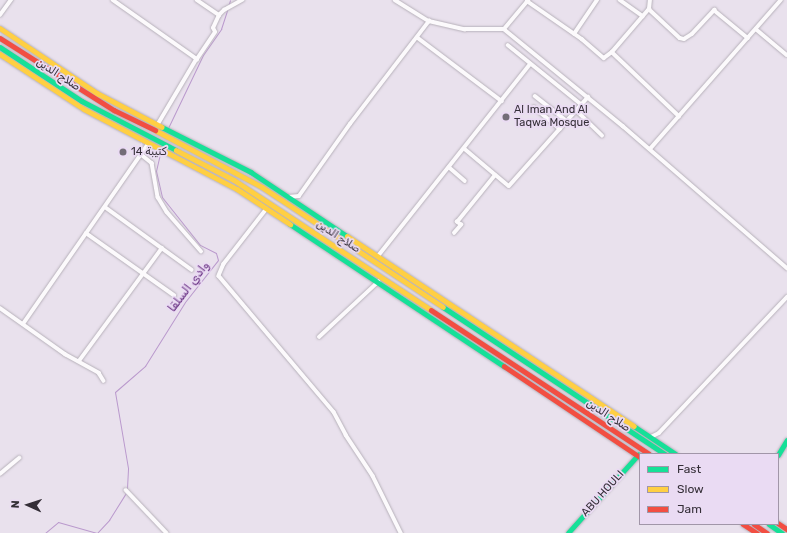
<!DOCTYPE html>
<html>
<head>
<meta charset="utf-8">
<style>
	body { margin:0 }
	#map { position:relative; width:787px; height:533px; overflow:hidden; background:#e9e1ed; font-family:Rubik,"Noto Sans Arabic",sans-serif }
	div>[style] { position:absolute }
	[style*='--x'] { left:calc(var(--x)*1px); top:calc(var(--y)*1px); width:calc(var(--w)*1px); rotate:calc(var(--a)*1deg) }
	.stream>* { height:1px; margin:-0.5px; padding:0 0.5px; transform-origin:0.5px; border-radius:0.5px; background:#ba99cd }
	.roads { filter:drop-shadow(0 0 1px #b7b1ba) drop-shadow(0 0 1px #b7b1ba) }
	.street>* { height:3.5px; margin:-1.75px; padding:0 1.75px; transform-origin:1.75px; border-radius:1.75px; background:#fcfafc }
	.fast>* { height:4.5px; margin:-2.25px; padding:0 2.25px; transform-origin:2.25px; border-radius:2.25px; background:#16e098 }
	.slow>* { height:4.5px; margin:-2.25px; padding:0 2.25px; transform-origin:2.25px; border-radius:2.25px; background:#ffcf43 }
	.jam>* { height:4.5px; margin:-2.25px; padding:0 2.25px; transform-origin:2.25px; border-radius:2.25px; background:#f24e42 }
	.dots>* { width:11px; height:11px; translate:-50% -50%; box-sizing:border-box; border:2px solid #eadbf3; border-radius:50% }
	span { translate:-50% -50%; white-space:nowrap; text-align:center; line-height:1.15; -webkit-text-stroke:3.5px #eadbf3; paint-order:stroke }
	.street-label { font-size:11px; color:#342e37 }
	.poi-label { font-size:11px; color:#342e37 }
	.left { translate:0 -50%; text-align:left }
	.water-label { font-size:12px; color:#642b7f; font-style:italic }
	.legend { position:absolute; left:639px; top:453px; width:140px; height:72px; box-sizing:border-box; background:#eadbf3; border:1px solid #a196a8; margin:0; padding:5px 7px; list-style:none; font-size:12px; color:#342e37 }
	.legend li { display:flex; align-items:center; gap:8px; height:20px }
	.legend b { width:20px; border:1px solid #a196a8 }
	.north { position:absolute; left:8px; top:485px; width:40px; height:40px; -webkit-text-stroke:3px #eadbf3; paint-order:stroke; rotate:273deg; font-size:11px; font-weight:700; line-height:16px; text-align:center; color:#342e37 }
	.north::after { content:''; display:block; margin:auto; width:14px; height:18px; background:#342e37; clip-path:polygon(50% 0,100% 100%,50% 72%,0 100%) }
</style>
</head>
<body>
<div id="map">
	<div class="stream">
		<div style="--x:228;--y:7;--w:7;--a:-74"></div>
		<div style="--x:168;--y:128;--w:81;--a:-64.4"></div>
		<div style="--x:203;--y:55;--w:32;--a:-55"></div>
		<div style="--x:221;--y:29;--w:20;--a:-72"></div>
		<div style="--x:127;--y:488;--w:20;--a:-87"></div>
		<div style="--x:128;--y:468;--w:77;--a:-99.7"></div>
		<div style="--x:115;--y:392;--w:40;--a:-41"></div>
		<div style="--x:145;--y:366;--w:75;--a:-58"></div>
		<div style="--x:185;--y:302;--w:53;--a:-51.8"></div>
		<div style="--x:218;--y:260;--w:7;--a:-106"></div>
		<div style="--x:216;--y:253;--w:18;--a:-153"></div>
		<div style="--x:200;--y:245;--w:61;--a:-128.4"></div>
		<div style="--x:162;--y:197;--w:27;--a:-103"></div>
		<div style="--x:156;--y:171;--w:22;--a:-77"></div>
		<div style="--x:45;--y:533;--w:17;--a:-40"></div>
		<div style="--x:58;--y:522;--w:41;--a:15.8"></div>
		<div style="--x:97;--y:533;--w:18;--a:-47"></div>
		<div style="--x:109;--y:520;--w:32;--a:-58"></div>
	</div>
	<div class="roads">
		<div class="street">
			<div style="--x:113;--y:0;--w:103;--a:35.1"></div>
			<div style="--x:197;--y:59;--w:77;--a:120.6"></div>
			<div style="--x:197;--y:0;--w:27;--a:34"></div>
			<div style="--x:395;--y:0;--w:40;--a:32"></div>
			<div style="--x:620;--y:0;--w:28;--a:35"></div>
			<div style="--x:527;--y:1;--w:67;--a:34.6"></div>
			<div style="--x:582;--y:39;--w:29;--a:41"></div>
			<div style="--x:604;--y:58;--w:10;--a:-37"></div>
			<div style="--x:612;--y:52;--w:93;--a:43.7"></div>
			<div style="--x:649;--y:9;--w:42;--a:43.1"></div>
			<div style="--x:680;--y:38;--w:4;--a:14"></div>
			<div style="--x:684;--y:39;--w:9;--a:-32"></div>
			<div style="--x:692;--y:34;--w:33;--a:-47"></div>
			<div style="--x:714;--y:10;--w:44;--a:39.5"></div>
			<div style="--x:0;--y:15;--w:19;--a:-54"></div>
			<div style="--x:504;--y:29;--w:154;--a:39.2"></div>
			<div style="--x:623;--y:126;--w:217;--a:40.9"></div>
			<div style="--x:756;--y:29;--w:40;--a:40"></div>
			<div style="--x:574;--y:34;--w:41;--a:-55.9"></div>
			<div style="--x:418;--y:38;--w:105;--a:36.9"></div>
			<div style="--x:508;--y:45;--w:95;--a:39"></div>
			<div style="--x:612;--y:52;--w:57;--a:-49.3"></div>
			<div style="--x:649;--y:9;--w:9;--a:-84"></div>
			<div style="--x:197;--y:59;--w:32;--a:-56"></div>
			<div style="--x:215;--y:32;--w:4;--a:-117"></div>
			<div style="--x:213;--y:28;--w:14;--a:-65"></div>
			<div style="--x:219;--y:15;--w:7;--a:-45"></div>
			<div style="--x:224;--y:10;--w:21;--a:-29"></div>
			<div style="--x:535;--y:96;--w:41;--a:38"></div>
			<div style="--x:534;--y:107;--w:34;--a:40"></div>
			<div style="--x:577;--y:111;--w:35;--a:44"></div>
			<div style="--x:465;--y:149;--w:57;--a:40.1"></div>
			<div style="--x:509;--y:186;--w:119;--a:-48.4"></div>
			<div style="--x:650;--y:149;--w:198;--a:-48.7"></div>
			<div style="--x:142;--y:155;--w:13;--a:39"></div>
			<div style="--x:152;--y:163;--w:35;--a:80"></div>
			<div style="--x:158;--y:197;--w:17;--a:59"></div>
			<div style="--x:167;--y:212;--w:52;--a:48.9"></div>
			<div style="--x:449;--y:167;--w:21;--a:41"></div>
			<div style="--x:288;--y:197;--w:11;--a:-5"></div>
			<div style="--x:299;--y:196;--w:88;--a:-54.7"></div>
			<div style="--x:350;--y:124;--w:130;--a:-52.5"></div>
			<div style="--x:429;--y:21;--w:37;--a:13"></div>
			<div style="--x:465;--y:29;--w:39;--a:0"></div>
			<div style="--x:504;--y:29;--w:38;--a:-50"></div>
			<div style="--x:105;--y:207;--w:107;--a:35.9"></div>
			<div style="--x:267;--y:209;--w:70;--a:128"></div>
			<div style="--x:224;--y:264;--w:13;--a:113"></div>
			<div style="--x:219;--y:276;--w:178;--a:49.8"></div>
			<div style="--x:334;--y:412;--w:26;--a:62"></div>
			<div style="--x:346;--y:435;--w:49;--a:56.6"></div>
			<div style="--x:373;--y:476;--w:64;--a:63.8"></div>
			<div style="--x:86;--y:233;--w:108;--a:35.2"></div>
			<div style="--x:454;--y:233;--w:11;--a:-49"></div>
			<div style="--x:461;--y:225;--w:5;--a:-143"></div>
			<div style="--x:457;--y:222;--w:60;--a:-51"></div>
			<div style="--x:378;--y:256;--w:245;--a:-51.6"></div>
			<div style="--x:0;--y:308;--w:80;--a:35.3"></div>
			<div style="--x:65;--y:354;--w:39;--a:29"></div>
			<div style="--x:99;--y:373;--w:9;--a:58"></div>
			<div style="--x:23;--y:324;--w:219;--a:-55.2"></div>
			<div style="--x:319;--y:337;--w:81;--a:-43"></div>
			<div style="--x:79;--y:361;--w:140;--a:-53.7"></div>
			<div style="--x:651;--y:437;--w:9;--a:-27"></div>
			<div style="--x:659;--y:433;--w:187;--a:-46.7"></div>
			<div style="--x:0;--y:474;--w:25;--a:-40"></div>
			<div style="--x:126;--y:490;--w:59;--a:46.4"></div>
		</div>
		<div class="fast">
			<div style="--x:0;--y:47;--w:98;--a:33.4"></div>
			<div style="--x:82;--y:101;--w:106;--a:27.5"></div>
			<div style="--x:162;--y:127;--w:100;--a:26.8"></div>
			<div style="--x:251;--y:172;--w:115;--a:33.7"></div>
			<div style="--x:290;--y:224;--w:257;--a:33.6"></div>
			<div style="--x:443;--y:307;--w:266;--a:33.5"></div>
			<div style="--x:634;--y:426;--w:50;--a:33.7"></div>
			<div style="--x:778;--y:455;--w:17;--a:-59"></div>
			<div style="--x:769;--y:524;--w:16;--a:35"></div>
			<div style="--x:568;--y:533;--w:105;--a:-48.1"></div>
		</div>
		<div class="slow">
			<div style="--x:0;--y:28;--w:117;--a:33.8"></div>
			<div style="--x:97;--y:93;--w:73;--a:27.6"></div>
			<div style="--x:0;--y:54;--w:100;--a:33.2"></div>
			<div style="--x:84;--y:109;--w:173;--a:27.6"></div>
			<div style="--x:237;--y:189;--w:64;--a:33.4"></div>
			<div style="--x:155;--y:130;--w:121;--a:28"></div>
			<div style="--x:262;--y:187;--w:217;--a:33.5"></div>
			<div style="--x:176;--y:150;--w:65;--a:27.3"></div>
			<div style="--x:234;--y:180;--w:236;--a:33.4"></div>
			<div style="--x:347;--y:236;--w:344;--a:33.5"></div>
		</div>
		<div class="jam">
			<div style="--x:0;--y:38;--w:135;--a:32.3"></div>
			<div style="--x:114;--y:110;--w:46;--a:26"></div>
			<div style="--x:431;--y:310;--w:261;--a:33.4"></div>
			<div style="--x:504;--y:366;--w:164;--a:33.8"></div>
			<div style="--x:778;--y:523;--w:11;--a:34"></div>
			<div style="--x:743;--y:524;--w:17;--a:33"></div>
			<div style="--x:754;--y:524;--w:16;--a:35"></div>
		</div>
	</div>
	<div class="dots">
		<div style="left:506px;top:117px;background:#736d77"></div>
		<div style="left:123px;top:152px;background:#736d77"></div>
	</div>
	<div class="street-label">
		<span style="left:58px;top:75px;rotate:33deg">صلاح الدين</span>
		<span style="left:338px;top:237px;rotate:33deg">صلاح الدين</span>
		<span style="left:608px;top:416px;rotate:33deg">صلاح الدين</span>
		<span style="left:603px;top:494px;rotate:-48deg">ABU HOULI</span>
	</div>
	<div class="poi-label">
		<span class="left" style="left:514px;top:117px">Al Iman And Al<br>Taqwa Mosque</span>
		<span class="left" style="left:131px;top:152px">كتيبة 14</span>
	</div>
	<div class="water-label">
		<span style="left:189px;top:287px;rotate:-53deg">وادي السلقا</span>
	</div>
	<ul class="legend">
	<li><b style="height:5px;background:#16e098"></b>Fast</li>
	<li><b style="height:5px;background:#ffcf43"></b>Slow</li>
	<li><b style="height:5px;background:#f24e42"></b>Jam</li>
	</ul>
	<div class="north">N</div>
</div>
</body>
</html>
